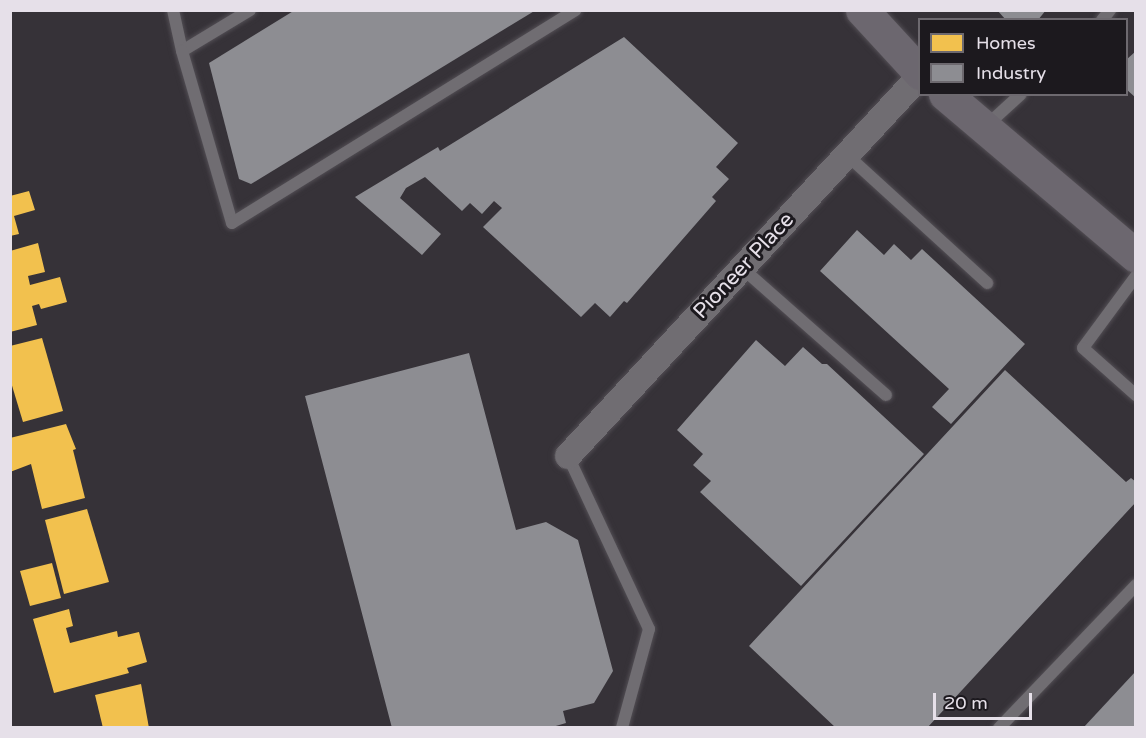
<!DOCTYPE html>
<html>
<head>
<meta charset="utf-8">
<style>
	body { margin:0 }
	#map { position:relative; width:1146px; height:738px; overflow:hidden; background:#363238; font-family:"Varela Round",sans-serif }
	div>[style] { position:absolute }
	[style*='--x'] { left:calc(var(--x)*1px); top:calc(var(--y)*1px); width:calc(var(--w)*1px); rotate:calc(var(--a)*1deg) }
	.homes>* { inset:0; background:#f2c14e }
	.industry>* { inset:0; background:#8d8d92 }
	.roads { filter:drop-shadow(0 0 2px #524e54) drop-shadow(0 0 2px #524e54) }
	.lane>* { height:12px; margin:-6px; padding:0 6px; transform-origin:6px; border-radius:6px; background:#706d72 }
	.street>* { height:26px; margin:-13px; padding:0 13px; transform-origin:13px; border-radius:13px; background:#706d72 }
	.secondary>* { height:33px; margin:-16.5px; padding:0 16.5px; transform-origin:16.5px; border-radius:16.5px; background:#6c676f }
	span { translate:-50% -50%; white-space:nowrap; text-align:center; line-height:1.15; -webkit-text-stroke:6px #1c191e; paint-order:stroke }
	.street-label { font-size:21px; color:#e6e0e9 }
	.frame { position:absolute; inset:0; border:12px solid #e6e0e9; pointer-events:none }
	.legend { position:absolute; left:918px; top:18px; width:210px; height:78px; box-sizing:border-box; background:#1c191e; border:2px solid #6d696f; margin:0; padding:8px 10px; list-style:none; font-size:18px; color:#e6e0e9 }
	.legend li { display:flex; align-items:center; gap:12px; height:30px }
	.legend b { width:30px; border:2px solid #6d696f }
	.scale { position:absolute; left:933px; top:693px; width:99px; height:27px; box-sizing:border-box; border:3px solid #e6e0e9; border-top:0; padding-left:8px; font-size:18px; line-height:21px; white-space:nowrap; color:#e6e0e9; -webkit-text-stroke:4px #1c191e; paint-order:stroke }
</style>
</head>
<body>
<div id="map">
	<div class="homes">
		<div style="clip-path:polygon(29px 191px,35px 210px,14px 216px,19px 234px,10px 236px,10px 196px)"></div>
		<div style="clip-path:polygon(38px 243px,45px 272px,28px 276px,30px 285px,60px 277px,67px 302px,41px 309px,39px 304px,32px 306px,37px 325px,10px 332px,10px 251px)"></div>
		<div style="clip-path:polygon(42px 338px,63px 411px,23px 422px,10px 379px,10px 346px)"></div>
		<div style="clip-path:polygon(66px 424px,76px 449px,73px 450px,85px 498px,42px 509px,31px 464px,10px 472px,10px 438px)"></div>
		<div style="clip-path:polygon(87px 509px,109px 582px,64px 594px,45px 520px)"></div>
		<div style="clip-path:polygon(52px 563px,61px 598px,30px 606px,20px 571px)"></div>
		<div style="clip-path:polygon(69px 609px,73px 626px,66px 628px,70px 643px,117px 631px,118px 637px,139px 632px,147px 662px,127px 668px,129px 673px,54px 693px,33px 619px)"></div>
		<div style="clip-path:polygon(141px 684px,149px 728px,103px 728px,95px 695px)"></div>
	</div>
	<div class="industry">
		<div style="clip-path:polygon(295px 10px,536px 10px,251px 184px,239px 179px,209px 63px)"></div>
		<div style="clip-path:polygon(997px 10px,1046px 10px,1038px 20px,1006px 20px)"></div>
		<div style="clip-path:polygon(624px 37px,738px 143px,716px 167px,729px 179px,712px 197px,716px 201px,627px 303px,624px 301px,610px 317px,595px 303px,581px 317px,483px 227px,502px 208px,494px 201px,482px 214px,470px 203px,462px 211px,425px 177px,406px 188px,400px 198px,441px 234px,422px 255px,355px 197px,438px 147px,440px 151px)"></div>
		<div style="clip-path:polygon(1136px 51px,1136px 98px,1126px 89px,1126px 60px)"></div>
		<div style="clip-path:polygon(857px 230px,884px 255px,894px 244px,911px 260px,922px 249px,1025px 344px,951px 424px,932px 407px,949px 389px,820px 271px)"></div>
		<div style="clip-path:polygon(756px 340px,785px 366px,803px 347px,822px 364px,827px 364px,924px 454px,801px 586px,700px 492px,711px 481px,693px 465px,703px 454px,677px 430px)"></div>
		<div style="clip-path:polygon(469px 353px,516px 530px,546px 522px,578px 540px,613px 671px,594px 703px,563px 711px,566px 723px,549px 728px,392px 728px,305px 396px)"></div>
		<div style="clip-path:polygon(1005px 370px,1126px 482px,1131px 478px,1136px 482px,1136px 502px,927px 728px,836px 728px,749px 646px)"></div>
		<div style="clip-path:polygon(1136px 671px,1136px 728px,1083px 728px)"></div>
	</div>
	<div class="roads">
		<div class="lane">
			<div style="--x:173;--y:10;--w:42;--a:77.6"></div>
			<div style="--x:250;--y:10;--w:79;--a:148.9"></div>
			<div style="--x:182;--y:51;--w:179;--a:73.8"></div>
			<div style="--x:232;--y:223;--w:404;--a:-31.8"></div>
			<div style="--x:1102;--y:20;--w:13;--a:-51"></div>
			<div style="--x:986;--y:126;--w:47;--a:-42.4"></div>
			<div style="--x:847;--y:155;--w:190;--a:42.4"></div>
			<div style="--x:742;--y:268;--w:192;--a:41.4"></div>
			<div style="--x:1136;--y:276;--w:89;--a:126.4"></div>
			<div style="--x:1083;--y:348;--w:71;--a:41.6"></div>
			<div style="--x:568;--y:456;--w:191;--a:64.9"></div>
			<div style="--x:649;--y:629;--w:103;--a:105.3"></div>
			<div style="--x:999;--y:728;--w:198;--a:-46.2"></div>
		</div>
		<div class="street">
			<div style="--x:568;--y:456;--w:518;--a:-47.19"></div>
		</div>
		<div class="secondary">
			<div style="--x:862;--y:10;--w:86;--a:47.4"></div>
			<div style="--x:945;--y:94;--w:250;--a:40.3"></div>
		</div>
	</div>
	<div class="street-label">
		<span style="left:744px;top:266px;rotate:-47deg">Pioneer Place</span>
	</div>
	<div class="frame"></div>
	<ul class="legend">
	<li><b style="height:16px;background:#f2c14e"></b>Homes</li>
	<li><b style="height:16px;background:#8d8d92"></b>Industry</li>
	</ul>
	<div class="scale">20 m</div>
</div>
</body>
</html>
